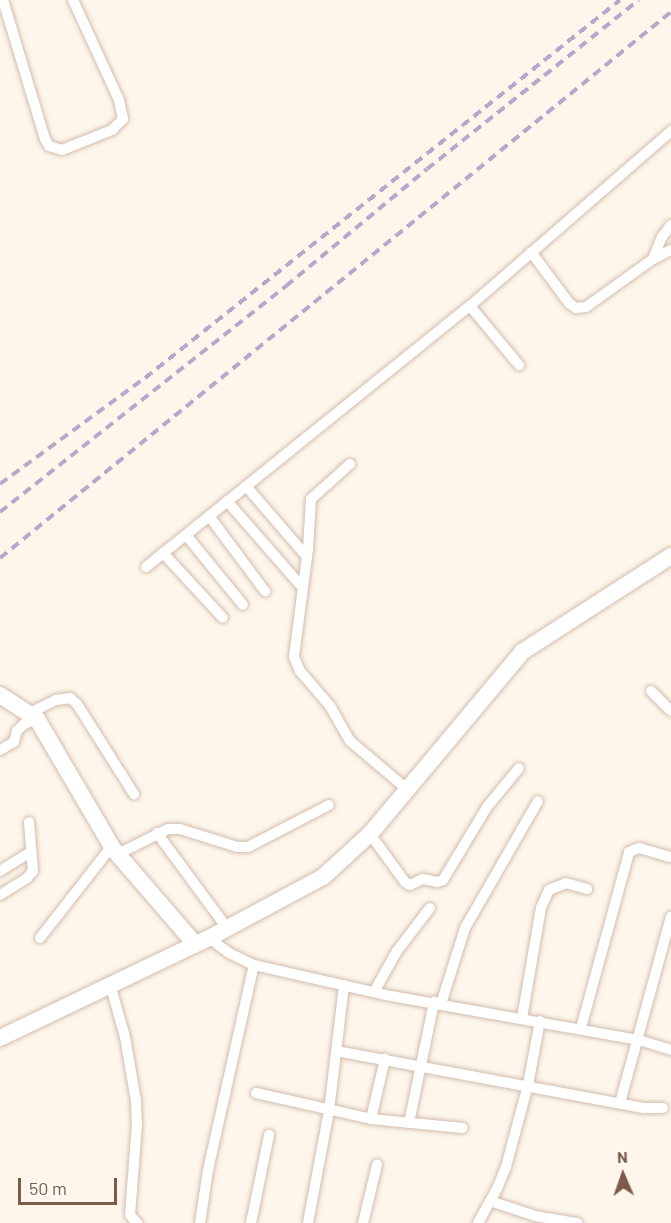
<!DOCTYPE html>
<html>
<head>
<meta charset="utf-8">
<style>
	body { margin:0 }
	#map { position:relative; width:671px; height:1223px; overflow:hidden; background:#fef6eb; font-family:Barlow,sans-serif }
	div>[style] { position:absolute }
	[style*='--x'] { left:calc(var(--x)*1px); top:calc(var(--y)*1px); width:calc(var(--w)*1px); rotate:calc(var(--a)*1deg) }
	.roads { filter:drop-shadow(0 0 2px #d2bdae) drop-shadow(0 0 2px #d2bdae) }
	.street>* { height:10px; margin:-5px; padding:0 5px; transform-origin:5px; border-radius:5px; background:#fff }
	.secondary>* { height:16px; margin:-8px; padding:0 8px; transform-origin:8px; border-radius:8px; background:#fff }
	.rail>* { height:4px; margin-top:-2px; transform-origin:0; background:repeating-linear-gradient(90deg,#b9a6cb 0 9px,transparent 0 15px) }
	span { translate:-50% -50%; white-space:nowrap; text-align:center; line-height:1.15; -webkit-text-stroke:5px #fffaf3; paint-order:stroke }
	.north { position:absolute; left:593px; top:1145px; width:60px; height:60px; -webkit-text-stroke:4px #fffaf3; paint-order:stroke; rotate:358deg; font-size:16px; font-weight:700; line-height:24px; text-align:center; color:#7c5b4a }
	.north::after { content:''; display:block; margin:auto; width:21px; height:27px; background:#7c5b4a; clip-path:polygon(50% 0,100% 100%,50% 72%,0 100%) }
	.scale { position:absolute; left:18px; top:1178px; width:99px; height:27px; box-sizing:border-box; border:3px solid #7c5b4a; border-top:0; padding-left:8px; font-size:18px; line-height:21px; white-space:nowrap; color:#7c5b4a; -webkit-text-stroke:4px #fffaf3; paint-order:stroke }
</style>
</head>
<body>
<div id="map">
	<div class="roads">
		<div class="street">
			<div style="--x:3;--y:0;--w:145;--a:73.2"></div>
			<div style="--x:45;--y:139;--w:8;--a:60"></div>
			<div style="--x:49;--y:146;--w:14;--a:17"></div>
			<div style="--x:62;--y:150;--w:54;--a:-21.8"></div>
			<div style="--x:112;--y:130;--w:16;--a:-45"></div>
			<div style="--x:123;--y:119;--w:19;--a:-102"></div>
			<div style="--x:119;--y:100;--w:110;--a:-114.7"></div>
			<div style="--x:531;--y:252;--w:64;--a:53.3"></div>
			<div style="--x:569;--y:303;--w:9;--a:36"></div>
			<div style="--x:576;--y:308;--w:10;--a:-6"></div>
			<div style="--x:586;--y:307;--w:82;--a:-35.6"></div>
			<div style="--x:653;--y:259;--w:24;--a:-68"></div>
			<div style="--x:662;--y:237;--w:15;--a:-53"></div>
			<div style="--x:653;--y:259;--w:20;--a:-27"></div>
			<div style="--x:470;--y:306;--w:77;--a:50.3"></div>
			<div style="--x:350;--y:464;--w:52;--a:138.1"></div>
			<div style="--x:311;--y:499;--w:50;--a:93.4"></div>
			<div style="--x:308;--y:549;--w:109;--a:97.4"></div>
			<div style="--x:294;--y:657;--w:15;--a:67"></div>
			<div style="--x:300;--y:671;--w:46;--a:49.4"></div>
			<div style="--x:330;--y:706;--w:40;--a:60.3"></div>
			<div style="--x:350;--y:741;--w:75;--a:40.1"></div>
			<div style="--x:246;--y:486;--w:94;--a:49.3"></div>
			<div style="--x:227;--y:501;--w:114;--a:48.9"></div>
			<div style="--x:209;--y:516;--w:94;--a:53.3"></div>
			<div style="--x:186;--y:535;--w:90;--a:50.8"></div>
			<div style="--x:163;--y:553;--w:88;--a:47.3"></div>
			<div style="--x:146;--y:567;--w:416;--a:-38.9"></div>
			<div style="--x:470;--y:306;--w:267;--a:-41"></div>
			<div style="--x:651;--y:691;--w:28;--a:45"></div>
			<div style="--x:30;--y:713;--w:29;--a:-27"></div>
			<div style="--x:56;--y:700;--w:14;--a:-8"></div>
			<div style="--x:70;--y:698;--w:9;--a:41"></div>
			<div style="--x:77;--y:704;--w:107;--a:57.7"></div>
			<div style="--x:0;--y:750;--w:16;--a:-30"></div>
			<div style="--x:14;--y:742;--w:11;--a:-75"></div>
			<div style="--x:17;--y:731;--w:10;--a:-45"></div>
			<div style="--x:24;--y:724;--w:14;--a:-21"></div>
			<div style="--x:157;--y:833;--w:118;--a:53.6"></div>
			<div style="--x:370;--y:834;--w:59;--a:53.9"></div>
			<div style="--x:405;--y:882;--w:6;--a:31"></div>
			<div style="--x:410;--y:885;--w:14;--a:-25"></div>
			<div style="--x:423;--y:879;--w:14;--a:12"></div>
			<div style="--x:437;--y:882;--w:6;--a:-18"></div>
			<div style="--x:443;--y:880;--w:85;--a:-58.9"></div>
			<div style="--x:487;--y:807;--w:50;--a:-50.6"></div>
			<div style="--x:118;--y:854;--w:56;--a:-26.6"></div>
			<div style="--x:168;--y:829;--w:12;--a:0"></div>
			<div style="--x:180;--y:829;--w:60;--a:17.5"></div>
			<div style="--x:237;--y:847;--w:11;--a:0"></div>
			<div style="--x:248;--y:847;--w:91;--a:-27.4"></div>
			<div style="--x:0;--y:871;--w:36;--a:-32"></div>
			<div style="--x:0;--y:895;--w:32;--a:-32"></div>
			<div style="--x:27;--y:878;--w:9;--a:-49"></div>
			<div style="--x:33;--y:871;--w:49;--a:-94.7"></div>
			<div style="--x:40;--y:938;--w:117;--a:-52"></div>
			<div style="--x:209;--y:938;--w:25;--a:37"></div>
			<div style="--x:229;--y:953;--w:28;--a:26"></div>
			<div style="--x:254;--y:965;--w:140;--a:12.8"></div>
			<div style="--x:391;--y:996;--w:252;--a:10.1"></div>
			<div style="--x:639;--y:1040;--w:34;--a:17"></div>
			<div style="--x:110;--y:984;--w:55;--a:74.2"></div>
			<div style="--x:125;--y:1037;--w:65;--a:80.2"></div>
			<div style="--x:136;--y:1101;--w:23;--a:88"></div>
			<div style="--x:137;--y:1124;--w:91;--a:94.4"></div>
			<div style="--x:130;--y:1215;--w:11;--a:49"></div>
			<div style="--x:374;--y:992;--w:47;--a:-60.7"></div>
			<div style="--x:397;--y:951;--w:54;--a:-52.5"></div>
			<div style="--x:441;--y:1004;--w:80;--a:-72.5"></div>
			<div style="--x:465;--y:928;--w:146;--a:-60.1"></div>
			<div style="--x:522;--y:1018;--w:112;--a:-80.2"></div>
			<div style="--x:541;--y:908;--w:20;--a:-66"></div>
			<div style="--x:549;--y:890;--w:18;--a:-22"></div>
			<div style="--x:566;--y:883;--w:22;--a:16"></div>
			<div style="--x:581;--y:1028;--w:182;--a:-74.7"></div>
			<div style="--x:629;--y:852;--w:11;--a:-22"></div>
			<div style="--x:639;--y:848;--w:33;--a:16"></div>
			<div style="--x:336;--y:1051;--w:314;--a:10.5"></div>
			<div style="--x:645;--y:1108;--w:18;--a:0"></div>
			<div style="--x:256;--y:1093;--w:118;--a:12.7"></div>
			<div style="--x:371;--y:1119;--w:92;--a:5.6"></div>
			<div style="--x:620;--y:1103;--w:193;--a:-74.7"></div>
			<div style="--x:371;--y:1119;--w:62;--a:-76.9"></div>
			<div style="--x:409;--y:1123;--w:124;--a:-78.3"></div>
			<div style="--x:490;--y:1201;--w:47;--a:18.4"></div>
			<div style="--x:535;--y:1216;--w:43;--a:9.5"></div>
			<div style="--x:200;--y:1223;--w:54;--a:-81.4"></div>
			<div style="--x:208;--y:1170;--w:210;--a:-77.4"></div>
			<div style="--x:251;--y:1223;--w:90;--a:-78.4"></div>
			<div style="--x:308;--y:1223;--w:114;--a:-79.4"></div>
			<div style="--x:329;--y:1111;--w:127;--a:-83.2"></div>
			<div style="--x:363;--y:1223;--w:60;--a:-76.4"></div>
			<div style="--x:478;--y:1223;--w:39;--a:-61"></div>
			<div style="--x:497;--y:1189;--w:24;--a:-68"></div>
			<div style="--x:506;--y:1167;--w:85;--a:-75"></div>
			<div style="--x:528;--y:1085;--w:65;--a:-79.4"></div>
		</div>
		<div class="secondary">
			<div style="--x:0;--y:695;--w:44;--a:33"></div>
			<div style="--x:37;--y:719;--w:152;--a:59.6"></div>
			<div style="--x:114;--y:850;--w:124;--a:49.2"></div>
			<div style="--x:0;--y:1038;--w:232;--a:-25.6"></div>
			<div style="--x:209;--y:938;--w:129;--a:-28.2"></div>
			<div style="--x:323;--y:877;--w:64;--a:-42.5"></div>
			<div style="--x:370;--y:834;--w:237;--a:-50.1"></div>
			<div style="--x:522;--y:652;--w:177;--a:-32.8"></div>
		</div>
	</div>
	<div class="rail">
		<div style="--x:0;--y:484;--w:180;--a:-36.2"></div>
		<div style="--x:145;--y:378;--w:607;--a:-38.51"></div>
		<div style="--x:0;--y:512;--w:365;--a:-38.3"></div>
		<div style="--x:286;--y:286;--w:183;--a:-39.7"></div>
		<div style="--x:427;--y:169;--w:271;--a:-38.6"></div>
		<div style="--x:0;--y:558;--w:865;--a:-39.14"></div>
	</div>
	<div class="north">N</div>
	<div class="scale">50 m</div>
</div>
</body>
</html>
